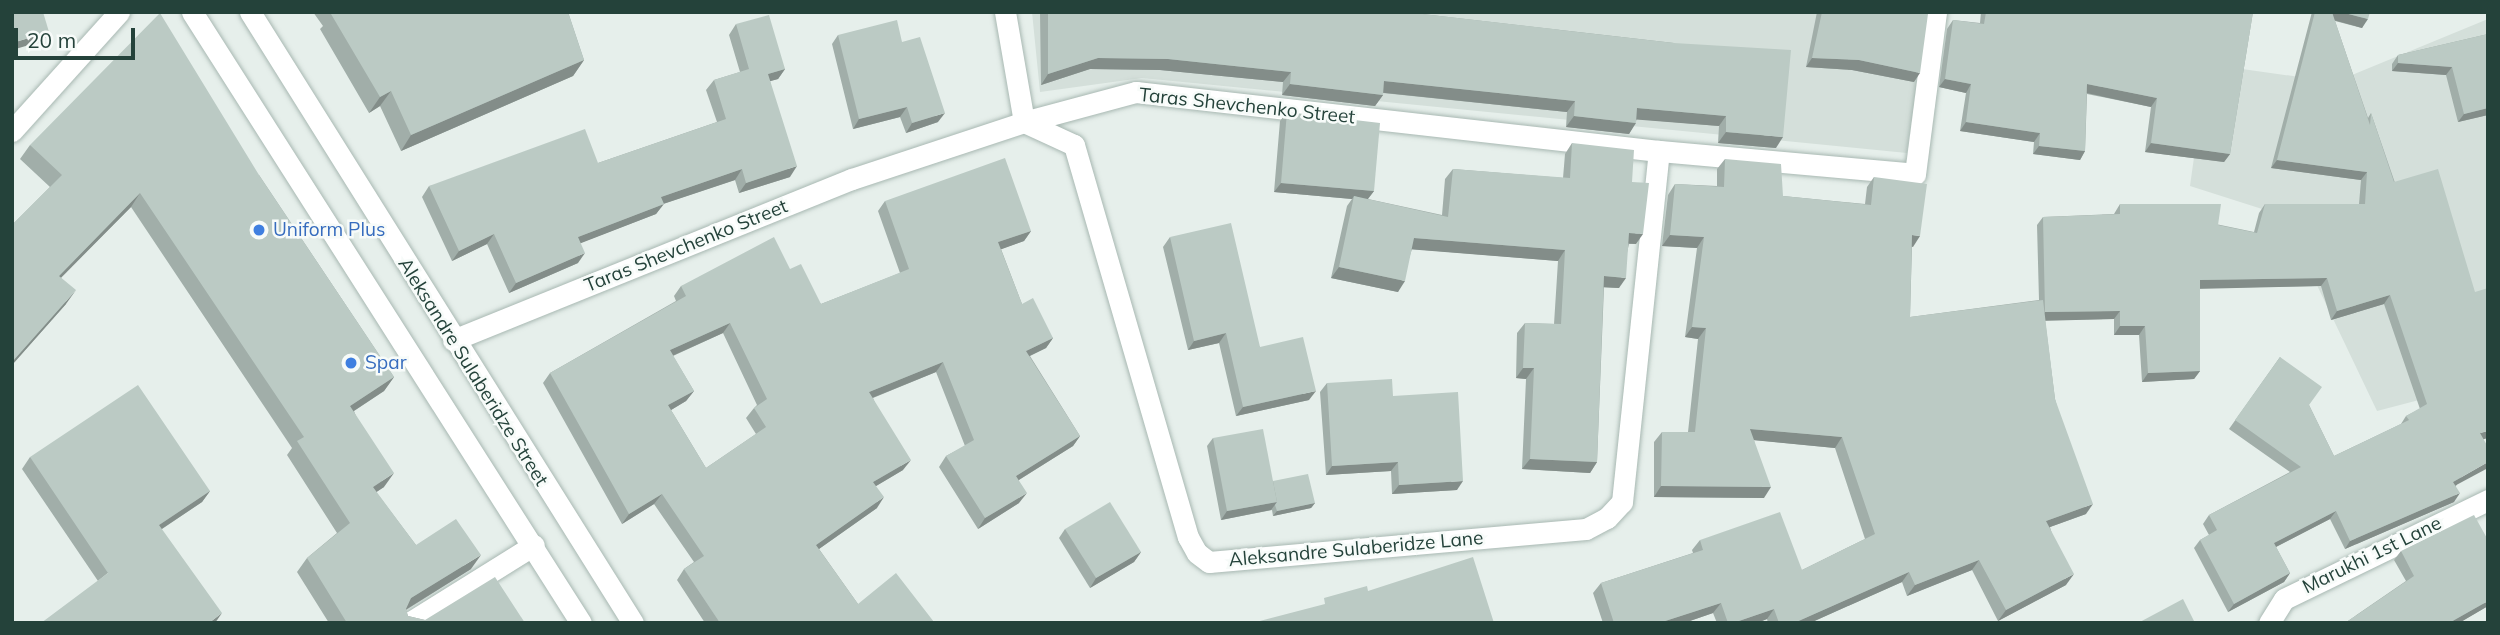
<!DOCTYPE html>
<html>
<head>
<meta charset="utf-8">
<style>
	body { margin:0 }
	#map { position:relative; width:2500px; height:635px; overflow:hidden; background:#e6efeb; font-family:Mulish,sans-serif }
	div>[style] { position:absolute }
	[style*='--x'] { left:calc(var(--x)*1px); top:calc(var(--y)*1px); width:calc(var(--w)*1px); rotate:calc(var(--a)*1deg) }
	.built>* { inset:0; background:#d4dfda }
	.roads { filter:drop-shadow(0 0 2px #a8b8b2) drop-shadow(0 0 2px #a8b8b2) }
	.minor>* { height:21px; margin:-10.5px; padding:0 10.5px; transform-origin:10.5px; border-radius:10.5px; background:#fff }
	.wall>* { inset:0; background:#a1aea9 }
	.shaded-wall>* { inset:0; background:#838d89 }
	.building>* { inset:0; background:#bbcac4 }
	.dots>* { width:19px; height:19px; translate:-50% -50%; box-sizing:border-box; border:4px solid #f7fbf9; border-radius:50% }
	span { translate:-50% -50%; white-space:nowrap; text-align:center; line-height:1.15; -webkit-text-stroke:5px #f7fbf9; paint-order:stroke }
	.street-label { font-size:19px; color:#24423a }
	.shop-label { font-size:19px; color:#366cbe }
	.left { translate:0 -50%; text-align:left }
	.frame { position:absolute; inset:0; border:14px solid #24423a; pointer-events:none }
	.scale { position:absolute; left:14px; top:28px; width:121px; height:32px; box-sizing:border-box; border:4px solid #24423a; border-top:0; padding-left:9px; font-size:21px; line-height:24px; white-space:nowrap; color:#24423a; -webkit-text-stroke:5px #f7fbf9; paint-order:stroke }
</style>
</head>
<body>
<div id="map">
	<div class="built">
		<div style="clip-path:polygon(1032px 12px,1927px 12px,1907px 153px,1142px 78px,1040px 92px)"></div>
		<div style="clip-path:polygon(2488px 19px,2488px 382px,2377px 411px,2284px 216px,2190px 186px,2207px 64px,2335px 82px)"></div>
	</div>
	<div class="roads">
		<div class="minor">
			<div style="--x:192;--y:12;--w:724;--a:57.52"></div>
			<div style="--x:250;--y:12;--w:721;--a:57.92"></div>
			<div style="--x:1005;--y:12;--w:112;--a:80.2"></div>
			<div style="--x:1024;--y:122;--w:55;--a:24.7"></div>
			<div style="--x:1074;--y:145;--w:408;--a:73.8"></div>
			<div style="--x:1188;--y:537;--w:18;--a:61"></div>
			<div style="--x:1197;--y:553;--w:15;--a:37"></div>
			<div style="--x:1209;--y:562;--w:378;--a:-5"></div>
			<div style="--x:1586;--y:529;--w:24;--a:-28"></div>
			<div style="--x:1607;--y:518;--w:22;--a:-47"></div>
			<div style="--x:1622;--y:502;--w:353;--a:-84"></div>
			<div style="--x:12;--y:131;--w:160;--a:-48"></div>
			<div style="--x:453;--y:340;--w:430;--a:-22"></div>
			<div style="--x:852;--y:179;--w:181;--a:-18.3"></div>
			<div style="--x:1024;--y:122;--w:116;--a:-15"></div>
			<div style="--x:1136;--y:92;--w:526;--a:6.44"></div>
			<div style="--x:1659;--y:151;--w:257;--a:5.1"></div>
			<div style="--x:1915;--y:174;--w:163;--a:-82.6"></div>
			<div style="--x:409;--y:623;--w:147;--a:-32"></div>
			<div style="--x:2269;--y:623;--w:28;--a:-58"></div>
			<div style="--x:2284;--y:599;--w:227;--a:-25.9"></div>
		</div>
	</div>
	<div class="wall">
		<div style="clip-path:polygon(313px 12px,568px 12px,584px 60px,573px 76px,401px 151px,380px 106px,369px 113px,320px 29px,323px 26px)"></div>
		<div style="clip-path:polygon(1040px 12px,1405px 12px,1674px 43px,1776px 148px,1718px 143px,1719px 126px,1637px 119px,1629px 134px,1566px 127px,1567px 112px,1383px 93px,1383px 95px,1375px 106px,1282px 95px,1283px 82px,1160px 70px,1090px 69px,1041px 85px)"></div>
		<div style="clip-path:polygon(1817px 12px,1921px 12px,1914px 82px,1852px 70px,1806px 67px)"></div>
		<div style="clip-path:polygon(1981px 12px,2253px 12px,2230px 154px,2224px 162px,2145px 152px,2151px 107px,2087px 94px,2085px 151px,2080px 160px,2033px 154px,2034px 142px,1960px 131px,1966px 93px,1939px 87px,1947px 29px,1953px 20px,1980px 23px)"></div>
		<div style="clip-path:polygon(2312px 12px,2370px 12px,2362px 28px,2335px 21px,2368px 118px,2371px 113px,2483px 439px,2456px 486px,2454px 502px,2345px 549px,2330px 519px,2276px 547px,2290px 573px,2284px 582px,2228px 612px,2194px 548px,2200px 540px,2209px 535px,2203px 524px,2209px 515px,2290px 472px,2229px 429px,2280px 357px,2309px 405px,2334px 456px,2401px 424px,2406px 416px,2420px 409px,2384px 304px,2331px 320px,2321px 286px,2200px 288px,2200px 371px,2194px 379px,2142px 382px,2139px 335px,2114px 335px,2114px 319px,2045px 320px,2055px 399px,2086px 514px,2050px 527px,2066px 585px,1998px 621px,1972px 570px,1907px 596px,1902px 582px,1810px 623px,1768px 623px,1767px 619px,1757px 623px,1717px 623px,1713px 613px,1684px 623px,1603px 623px,1593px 593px,1601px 583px,1693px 553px,1692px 550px,1700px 540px,1802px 570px,1865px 539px,1835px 448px,1754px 440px,1764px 498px,1654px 497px,1654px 442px,1662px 432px,1688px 432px,1698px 339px,1685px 337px,1697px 248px,1662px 246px,1668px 195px,1675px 184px,1717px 186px,1717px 169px,1725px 159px,1783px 196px,1865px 204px,1867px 187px,1874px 177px,1913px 247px,1912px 246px,1910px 317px,2039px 300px,2037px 225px,2043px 217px,2114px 214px,2120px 204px,2254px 232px,2259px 213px,2265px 204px,2359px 204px,2361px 180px,2271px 168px)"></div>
		<div style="clip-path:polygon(736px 24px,785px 69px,778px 79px,770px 81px,790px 177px,739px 193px,735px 180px,663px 204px,656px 214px,580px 243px,578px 263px,509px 293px,487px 244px,452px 261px,422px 197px,429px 186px,598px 163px,717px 122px,706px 90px,714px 80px,740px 72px,729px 35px)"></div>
		<div style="clip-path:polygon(2488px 34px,2488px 115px,2458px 122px,2446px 75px,2392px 71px,2392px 64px,2398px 55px)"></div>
		<div style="clip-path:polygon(838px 35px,902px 42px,938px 122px,906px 133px,900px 117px,853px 129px,832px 44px)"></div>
		<div style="clip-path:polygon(1287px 112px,1374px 191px,1368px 199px,1442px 215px,1445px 179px,1453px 169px,1563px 178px,1565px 154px,1572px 143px,1632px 182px,1636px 244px,1629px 244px,1619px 288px,1604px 287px,1597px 462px,1590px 473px,1522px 469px,1526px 379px,1516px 378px,1517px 333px,1525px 323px,1554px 324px,1558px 261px,1412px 249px,1398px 292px,1331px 278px,1347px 206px,1352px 199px,1274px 192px,1280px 121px)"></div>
		<div style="clip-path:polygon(30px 145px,259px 175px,394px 377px,384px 391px,354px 411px,384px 487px,376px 492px,416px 545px,471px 569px,406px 610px,408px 616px,425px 620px,525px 623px,329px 623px,297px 572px,307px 558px,337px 533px,287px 455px,292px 448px,131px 207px,61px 277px,66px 304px,12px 365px,12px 225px,50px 187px,20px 159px)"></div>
		<div style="clip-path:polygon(evenodd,885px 201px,1031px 231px,1024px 241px,1001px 249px,1022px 304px,1053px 338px,1046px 348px,1030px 356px,1080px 436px,1073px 446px,1019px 480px,1019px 503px,978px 529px,939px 467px,946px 456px,965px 446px,936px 372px,873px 398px,903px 470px,876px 486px,877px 508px,819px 549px,858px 604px,934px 623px,705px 623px,677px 580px,684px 569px,694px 562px,654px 504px,622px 524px,543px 383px,550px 373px,676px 301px,674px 296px,681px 286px,790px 269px,821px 304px,900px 273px,878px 211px,885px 201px,723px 333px,757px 405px,754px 408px,746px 418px,756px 434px,706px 468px,671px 410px,686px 401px,694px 391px,673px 356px,723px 333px)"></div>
		<div style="clip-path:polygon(1170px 237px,1260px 347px,1309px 400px,1236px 416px,1219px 343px,1188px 350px,1163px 247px)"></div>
		<div style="clip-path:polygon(1327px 383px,1393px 396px,1457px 490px,1392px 494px,1391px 471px,1326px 475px,1320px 392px)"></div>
		<div style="clip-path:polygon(1213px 438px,1273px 481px,1315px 503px,1311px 508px,1273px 516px,1272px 510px,1221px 520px,1207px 446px)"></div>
		<div style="clip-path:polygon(30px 457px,210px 491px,202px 502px,162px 529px,98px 581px,22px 469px)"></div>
		<div style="clip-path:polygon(1065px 529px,1141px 552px,1134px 562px,1090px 588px,1059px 538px)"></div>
		<div style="clip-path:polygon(2401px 551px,2488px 606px,2459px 623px,2345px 623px,2406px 581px,2394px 560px)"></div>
	</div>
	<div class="shaded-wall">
		<div style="clip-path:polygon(2330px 12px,2341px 12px,2368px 19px,2362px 28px,2326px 18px)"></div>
		<div style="clip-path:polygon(49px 32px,43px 41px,12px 50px,12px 43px)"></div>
		<div style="clip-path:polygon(1098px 58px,1168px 59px,1291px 72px,1283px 82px,1160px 70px,1090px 69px,1041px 85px,1048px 74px)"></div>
		<div style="clip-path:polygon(1812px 58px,1859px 60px,1920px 73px,1914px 82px,1852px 70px,1806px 67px)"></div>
		<div style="clip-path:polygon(584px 60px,573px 76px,401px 151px,411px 135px)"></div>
		<div style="clip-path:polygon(2398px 63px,2452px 67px,2446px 75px,2392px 71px)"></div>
		<div style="clip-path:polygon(785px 69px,778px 79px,760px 84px,768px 74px)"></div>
		<div style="clip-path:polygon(1945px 79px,1971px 84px,1966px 93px,1939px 87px)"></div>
		<div style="clip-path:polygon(1384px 81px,1575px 101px,1567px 112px,1376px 92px)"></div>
		<div style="clip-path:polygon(1290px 84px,1383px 95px,1375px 106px,1282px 95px)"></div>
		<div style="clip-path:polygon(2087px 84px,2157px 98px,2151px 107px,2082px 92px)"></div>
		<div style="clip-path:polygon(391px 91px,380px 106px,369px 113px,380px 97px)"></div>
		<div style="clip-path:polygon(907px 107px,900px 117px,853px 129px,859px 119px)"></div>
		<div style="clip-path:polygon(1637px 108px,1726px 116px,1719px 126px,1630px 119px)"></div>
		<div style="clip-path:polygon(2488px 108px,2488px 115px,2458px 122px,2464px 114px)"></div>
		<div style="clip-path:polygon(945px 113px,938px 122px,906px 133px,912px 123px)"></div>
		<div style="clip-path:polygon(1574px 116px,1636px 123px,1629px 134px,1566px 127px)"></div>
		<div style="clip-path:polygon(1966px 122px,2040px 133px,2034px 142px,1960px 131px)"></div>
		<div style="clip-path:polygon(1726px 132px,1783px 137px,1776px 148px,1718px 143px)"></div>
		<div style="clip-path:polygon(2151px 143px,2230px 154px,2224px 162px,2145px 152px)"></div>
		<div style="clip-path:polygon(2039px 146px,2085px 151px,2080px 160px,2033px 154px)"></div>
		<div style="clip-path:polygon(2277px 160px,2367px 172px,2361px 180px,2271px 168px)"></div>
		<div style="clip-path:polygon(797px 166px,790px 177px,739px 193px,746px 183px)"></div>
		<div style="clip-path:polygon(742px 169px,735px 180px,654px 207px,661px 197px)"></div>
		<div style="clip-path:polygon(1281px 183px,1374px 191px,1367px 200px,1354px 196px,1352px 199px,1274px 192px)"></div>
		<div style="clip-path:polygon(140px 193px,131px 207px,49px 290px,59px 276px)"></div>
		<div style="clip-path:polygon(664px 204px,656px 214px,571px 247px,578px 237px)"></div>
		<div style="clip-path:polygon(1031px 231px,1024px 241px,991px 253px,998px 242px)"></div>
		<div style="clip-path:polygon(1629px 233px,1643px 234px,1636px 244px,1622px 243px)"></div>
		<div style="clip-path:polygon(494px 234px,487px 244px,452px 261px,459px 251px)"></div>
		<div style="clip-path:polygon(1670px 235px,1704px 237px,1697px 248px,1662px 246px)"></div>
		<div style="clip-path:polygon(1912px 235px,1920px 236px,1913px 247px,1905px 245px)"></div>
		<div style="clip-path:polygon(1414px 238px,1565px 250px,1558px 261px,1407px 249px)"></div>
		<div style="clip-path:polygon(585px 253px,578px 263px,509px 293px,516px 283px)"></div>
		<div style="clip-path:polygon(1339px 267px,1405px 281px,1398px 292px,1331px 278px)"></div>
		<div style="clip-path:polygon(1604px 276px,1626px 278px,1619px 288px,1597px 287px)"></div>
		<div style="clip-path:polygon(2327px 278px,2321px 286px,2194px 289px,2200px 280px)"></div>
		<div style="clip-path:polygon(76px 290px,66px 304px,12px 365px,12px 362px)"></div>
		<div style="clip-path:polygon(2390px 295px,2384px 304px,2331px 320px,2337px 311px)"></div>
		<div style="clip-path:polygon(2120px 311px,2114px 319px,2039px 321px,2045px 312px)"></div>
		<div style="clip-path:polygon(730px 323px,723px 333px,663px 360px,670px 350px)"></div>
		<div style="clip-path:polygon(2120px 326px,2145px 326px,2139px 335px,2114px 335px)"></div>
		<div style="clip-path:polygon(1692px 327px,1706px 328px,1698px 339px,1685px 337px)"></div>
		<div style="clip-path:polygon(1226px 333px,1219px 343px,1188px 350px,1194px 341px)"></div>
		<div style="clip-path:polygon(1053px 338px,1046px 348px,1019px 361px,1026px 351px)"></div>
		<div style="clip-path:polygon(943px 362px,936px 372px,862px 402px,869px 392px)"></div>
		<div style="clip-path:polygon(1523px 368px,1534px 368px,1526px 379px,1516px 378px)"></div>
		<div style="clip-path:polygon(2200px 371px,2194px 379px,2142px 382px,2148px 373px)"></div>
		<div style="clip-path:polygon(394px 377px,384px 391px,340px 420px,350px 406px)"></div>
		<div style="clip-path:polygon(694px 391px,686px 401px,661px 416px,668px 405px)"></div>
		<div style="clip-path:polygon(1316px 391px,1309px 400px,1236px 416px,1243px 407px)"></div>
		<div style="clip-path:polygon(1750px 429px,1842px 437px,1835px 448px,1742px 439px)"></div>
		<div style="clip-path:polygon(2488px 431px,2488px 438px,2474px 442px,2480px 433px)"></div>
		<div style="clip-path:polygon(1080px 436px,1073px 446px,1009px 486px,1016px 476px)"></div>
		<div style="clip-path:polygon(1530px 459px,1597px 462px,1590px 473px,1522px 469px)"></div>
		<div style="clip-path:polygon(911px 460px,903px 470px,866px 492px,873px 482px)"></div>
		<div style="clip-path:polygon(1398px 462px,1391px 471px,1326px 475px,1332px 466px)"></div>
		<div style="clip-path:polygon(2488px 462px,2488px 468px,2447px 490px,2453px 482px)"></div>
		<div style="clip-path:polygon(394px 473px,384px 487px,363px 501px,373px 487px)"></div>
		<div style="clip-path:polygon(1463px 481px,1457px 490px,1392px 494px,1399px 485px)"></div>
		<div style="clip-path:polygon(1661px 486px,1771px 487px,1764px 498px,1654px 497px)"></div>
		<div style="clip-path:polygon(210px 491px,202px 502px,151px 536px,159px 525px)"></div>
		<div style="clip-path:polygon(1027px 493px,1019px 503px,978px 529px,985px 518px)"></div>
		<div style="clip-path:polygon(2460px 493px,2454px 502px,2345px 549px,2350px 541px)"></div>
		<div style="clip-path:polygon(662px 494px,654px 504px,622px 524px,629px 514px)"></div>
		<div style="clip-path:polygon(884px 497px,877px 508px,809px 556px,816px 545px)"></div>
		<div style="clip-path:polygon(1277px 502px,1271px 510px,1221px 520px,1227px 511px)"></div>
		<div style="clip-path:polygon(1315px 503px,1311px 508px,1273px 516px,1277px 511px)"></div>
		<div style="clip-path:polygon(2093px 504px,2086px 514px,2039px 531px,2046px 521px)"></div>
		<div style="clip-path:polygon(2336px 511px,2330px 519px,2268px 551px,2274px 543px)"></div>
		<div style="clip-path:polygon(1141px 552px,1134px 562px,1090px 588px,1096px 578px)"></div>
		<div style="clip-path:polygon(481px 555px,471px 569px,402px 612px,411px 598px)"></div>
		<div style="clip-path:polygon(1979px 560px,1972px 570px,1907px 596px,1915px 585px)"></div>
		<div style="clip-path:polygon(1909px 572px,1902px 582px,1810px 623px,1794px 623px)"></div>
		<div style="clip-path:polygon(2290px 573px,2284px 582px,2228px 612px,2234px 604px)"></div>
		<div style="clip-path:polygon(2074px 574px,2066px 585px,1998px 621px,2006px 610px)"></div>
		<div style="clip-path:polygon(2488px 601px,2488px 606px,2459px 623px,2449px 623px)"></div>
		<div style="clip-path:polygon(1721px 603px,1713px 613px,1684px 623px,1659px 623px)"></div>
		<div style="clip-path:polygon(1774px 609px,1767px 619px,1757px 623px,1733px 623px)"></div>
		<div style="clip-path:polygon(222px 613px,215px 623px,209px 623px)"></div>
	</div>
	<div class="building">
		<div style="clip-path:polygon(12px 12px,43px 12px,49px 32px,12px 43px)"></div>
		<div style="clip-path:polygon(334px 12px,568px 12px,584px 60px,411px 135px,391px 91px,380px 97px,331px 14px)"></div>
		<div style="clip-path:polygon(1048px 12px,1405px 12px,1674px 43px,1791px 50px,1783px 137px,1726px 132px,1726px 116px,1637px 108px,1636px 123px,1574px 116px,1575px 101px,1384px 81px,1383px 95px,1290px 84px,1291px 72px,1168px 59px,1098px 58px,1048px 74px)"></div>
		<div style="clip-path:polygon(1822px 12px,1921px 12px,1928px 14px,1920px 73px,1859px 60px,1812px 58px)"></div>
		<div style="clip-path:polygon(1986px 12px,2253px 12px,2230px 154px,2151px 143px,2157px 98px,2087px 84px,2085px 151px,2039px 146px,2040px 133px,1966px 122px,1971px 84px,1945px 79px,1953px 20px,1984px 24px)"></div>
		<div style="clip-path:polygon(2315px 12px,2332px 12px,2370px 125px,2371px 113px,2394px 182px,2438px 169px,2475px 292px,2488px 288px,2488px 431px,2480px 433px,2488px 447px,2488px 462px,2453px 482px,2460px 493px,2350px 541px,2336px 511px,2274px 543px,2290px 573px,2234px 604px,2200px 540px,2217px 530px,2209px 515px,2301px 467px,2235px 420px,2280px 357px,2322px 387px,2309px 405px,2334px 456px,2409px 420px,2406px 416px,2427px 404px,2390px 295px,2337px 311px,2327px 278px,2200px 280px,2200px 371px,2148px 373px,2145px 326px,2120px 326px,2120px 311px,2045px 312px,2043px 217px,2120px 214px,2120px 204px,2221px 204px,2218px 225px,2257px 233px,2265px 204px,2365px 204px,2367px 172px,2277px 160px)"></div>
		<div style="clip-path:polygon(2341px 12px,2370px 12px,2368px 19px)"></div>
		<div style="clip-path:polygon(160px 13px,259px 175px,394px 377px,350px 406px,394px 473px,373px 487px,416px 545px,456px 519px,481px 555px,411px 598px,406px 609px,408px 616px,425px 620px,495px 577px,525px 623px,347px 623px,307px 558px,350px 523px,297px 441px,304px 437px,140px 193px,59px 276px,76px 290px,12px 362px,12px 225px,62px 175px,30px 145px)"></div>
		<div style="clip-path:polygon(769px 15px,785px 69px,768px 74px,797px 166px,746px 183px,742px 169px,661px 197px,664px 204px,578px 237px,585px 253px,516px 283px,494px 234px,459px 251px,429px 186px,585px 129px,598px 163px,726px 119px,714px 80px,749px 69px,736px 24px)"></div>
		<div style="clip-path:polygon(897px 20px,902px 42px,920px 37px,945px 113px,912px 123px,907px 107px,859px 119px,838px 35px)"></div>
		<div style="clip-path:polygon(2488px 34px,2488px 108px,2464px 114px,2452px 67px,2398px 63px,2398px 55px)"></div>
		<div style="clip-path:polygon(1287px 112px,1380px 123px,1374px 191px,1281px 183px)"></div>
		<div style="clip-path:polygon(1572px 143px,1634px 150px,1632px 182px,1649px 183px,1643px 234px,1629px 233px,1626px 278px,1604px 276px,1597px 462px,1530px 459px,1534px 368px,1523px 368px,1525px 323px,1561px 324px,1565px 250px,1414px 238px,1405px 281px,1339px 267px,1354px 196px,1448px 217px,1453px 169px,1570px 178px)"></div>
		<div style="clip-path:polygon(evenodd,1005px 158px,1031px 231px,998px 242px,1022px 304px,1033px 298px,1053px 338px,1026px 351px,1080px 436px,1016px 476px,1027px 493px,985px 518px,946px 456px,974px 440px,943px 362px,869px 392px,911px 460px,873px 482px,884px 497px,816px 545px,858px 604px,896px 573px,934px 622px,933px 623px,720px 623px,684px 569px,704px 556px,662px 494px,629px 514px,550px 373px,686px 296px,681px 286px,774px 237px,790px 269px,801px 264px,821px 304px,909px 269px,885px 201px,1005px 158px,730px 323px,767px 399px,754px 408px,766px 427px,706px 468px,668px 405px,694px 391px,670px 350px,730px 323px)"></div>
		<div style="clip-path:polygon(1725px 159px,1781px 164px,1783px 196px,1871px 205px,1874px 177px,1927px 184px,1920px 236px,1912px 235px,1910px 317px,2043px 300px,2055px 399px,2093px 504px,2046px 521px,2074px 574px,2006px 610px,1979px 560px,1915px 585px,1909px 572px,1794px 623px,1779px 623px,1774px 609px,1733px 623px,1728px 623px,1721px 603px,1659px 623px,1614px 623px,1601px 583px,1703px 550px,1700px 540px,1780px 512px,1802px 570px,1875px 534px,1842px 437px,1750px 429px,1771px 487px,1661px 486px,1662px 432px,1695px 432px,1706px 328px,1692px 327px,1704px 237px,1670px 235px,1675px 184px,1724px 187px)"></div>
		<div style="clip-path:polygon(1231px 223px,1260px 347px,1303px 337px,1316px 391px,1243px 407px,1226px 333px,1194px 341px,1170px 237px)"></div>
		<div style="clip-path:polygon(1392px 379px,1393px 396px,1458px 392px,1463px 481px,1399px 485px,1398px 462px,1332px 466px,1327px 383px)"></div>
		<div style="clip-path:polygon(138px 385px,210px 491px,159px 525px,222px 613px,209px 623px,41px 623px,108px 573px,30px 457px)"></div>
		<div style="clip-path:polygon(1263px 429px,1277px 502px,1227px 511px,1213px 438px)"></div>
		<div style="clip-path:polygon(1308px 474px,1315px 503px,1277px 511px,1275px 505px,1277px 502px,1273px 481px)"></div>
		<div style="clip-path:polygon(1110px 502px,1141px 552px,1096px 578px,1065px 529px)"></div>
		<div style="clip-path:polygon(2474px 515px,2488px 540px,2488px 601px,2449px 623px,2345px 623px,2414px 576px,2401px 551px)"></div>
		<div style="clip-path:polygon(1473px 557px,1494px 623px,1252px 623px,1325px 604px,1324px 598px,1367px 586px,1368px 591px)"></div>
		<div style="clip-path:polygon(2183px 599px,2195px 623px,2138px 623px)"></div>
	</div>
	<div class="dots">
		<div style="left:259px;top:230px;background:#3f7fe0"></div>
		<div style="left:351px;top:363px;background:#3f7fe0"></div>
	</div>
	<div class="street-label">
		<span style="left:1247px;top:106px;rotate:6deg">Taras Shevchenko Street</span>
		<span style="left:686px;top:246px;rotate:-22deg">Taras Shevchenko Street</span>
		<span style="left:473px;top:372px;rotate:58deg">Aleksandre Sulaberidze Street</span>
		<span style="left:1356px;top:549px;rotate:-5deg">Aleksandre Sulaberidze Lane</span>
		<span style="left:2372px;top:555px;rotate:-26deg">Marukhi 1st Lane</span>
	</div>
	<div class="shop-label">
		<span class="left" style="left:273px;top:230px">Uniform Plus</span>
		<span class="left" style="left:365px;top:363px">Spar</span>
	</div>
	<div class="frame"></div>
	<div class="scale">20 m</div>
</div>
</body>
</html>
